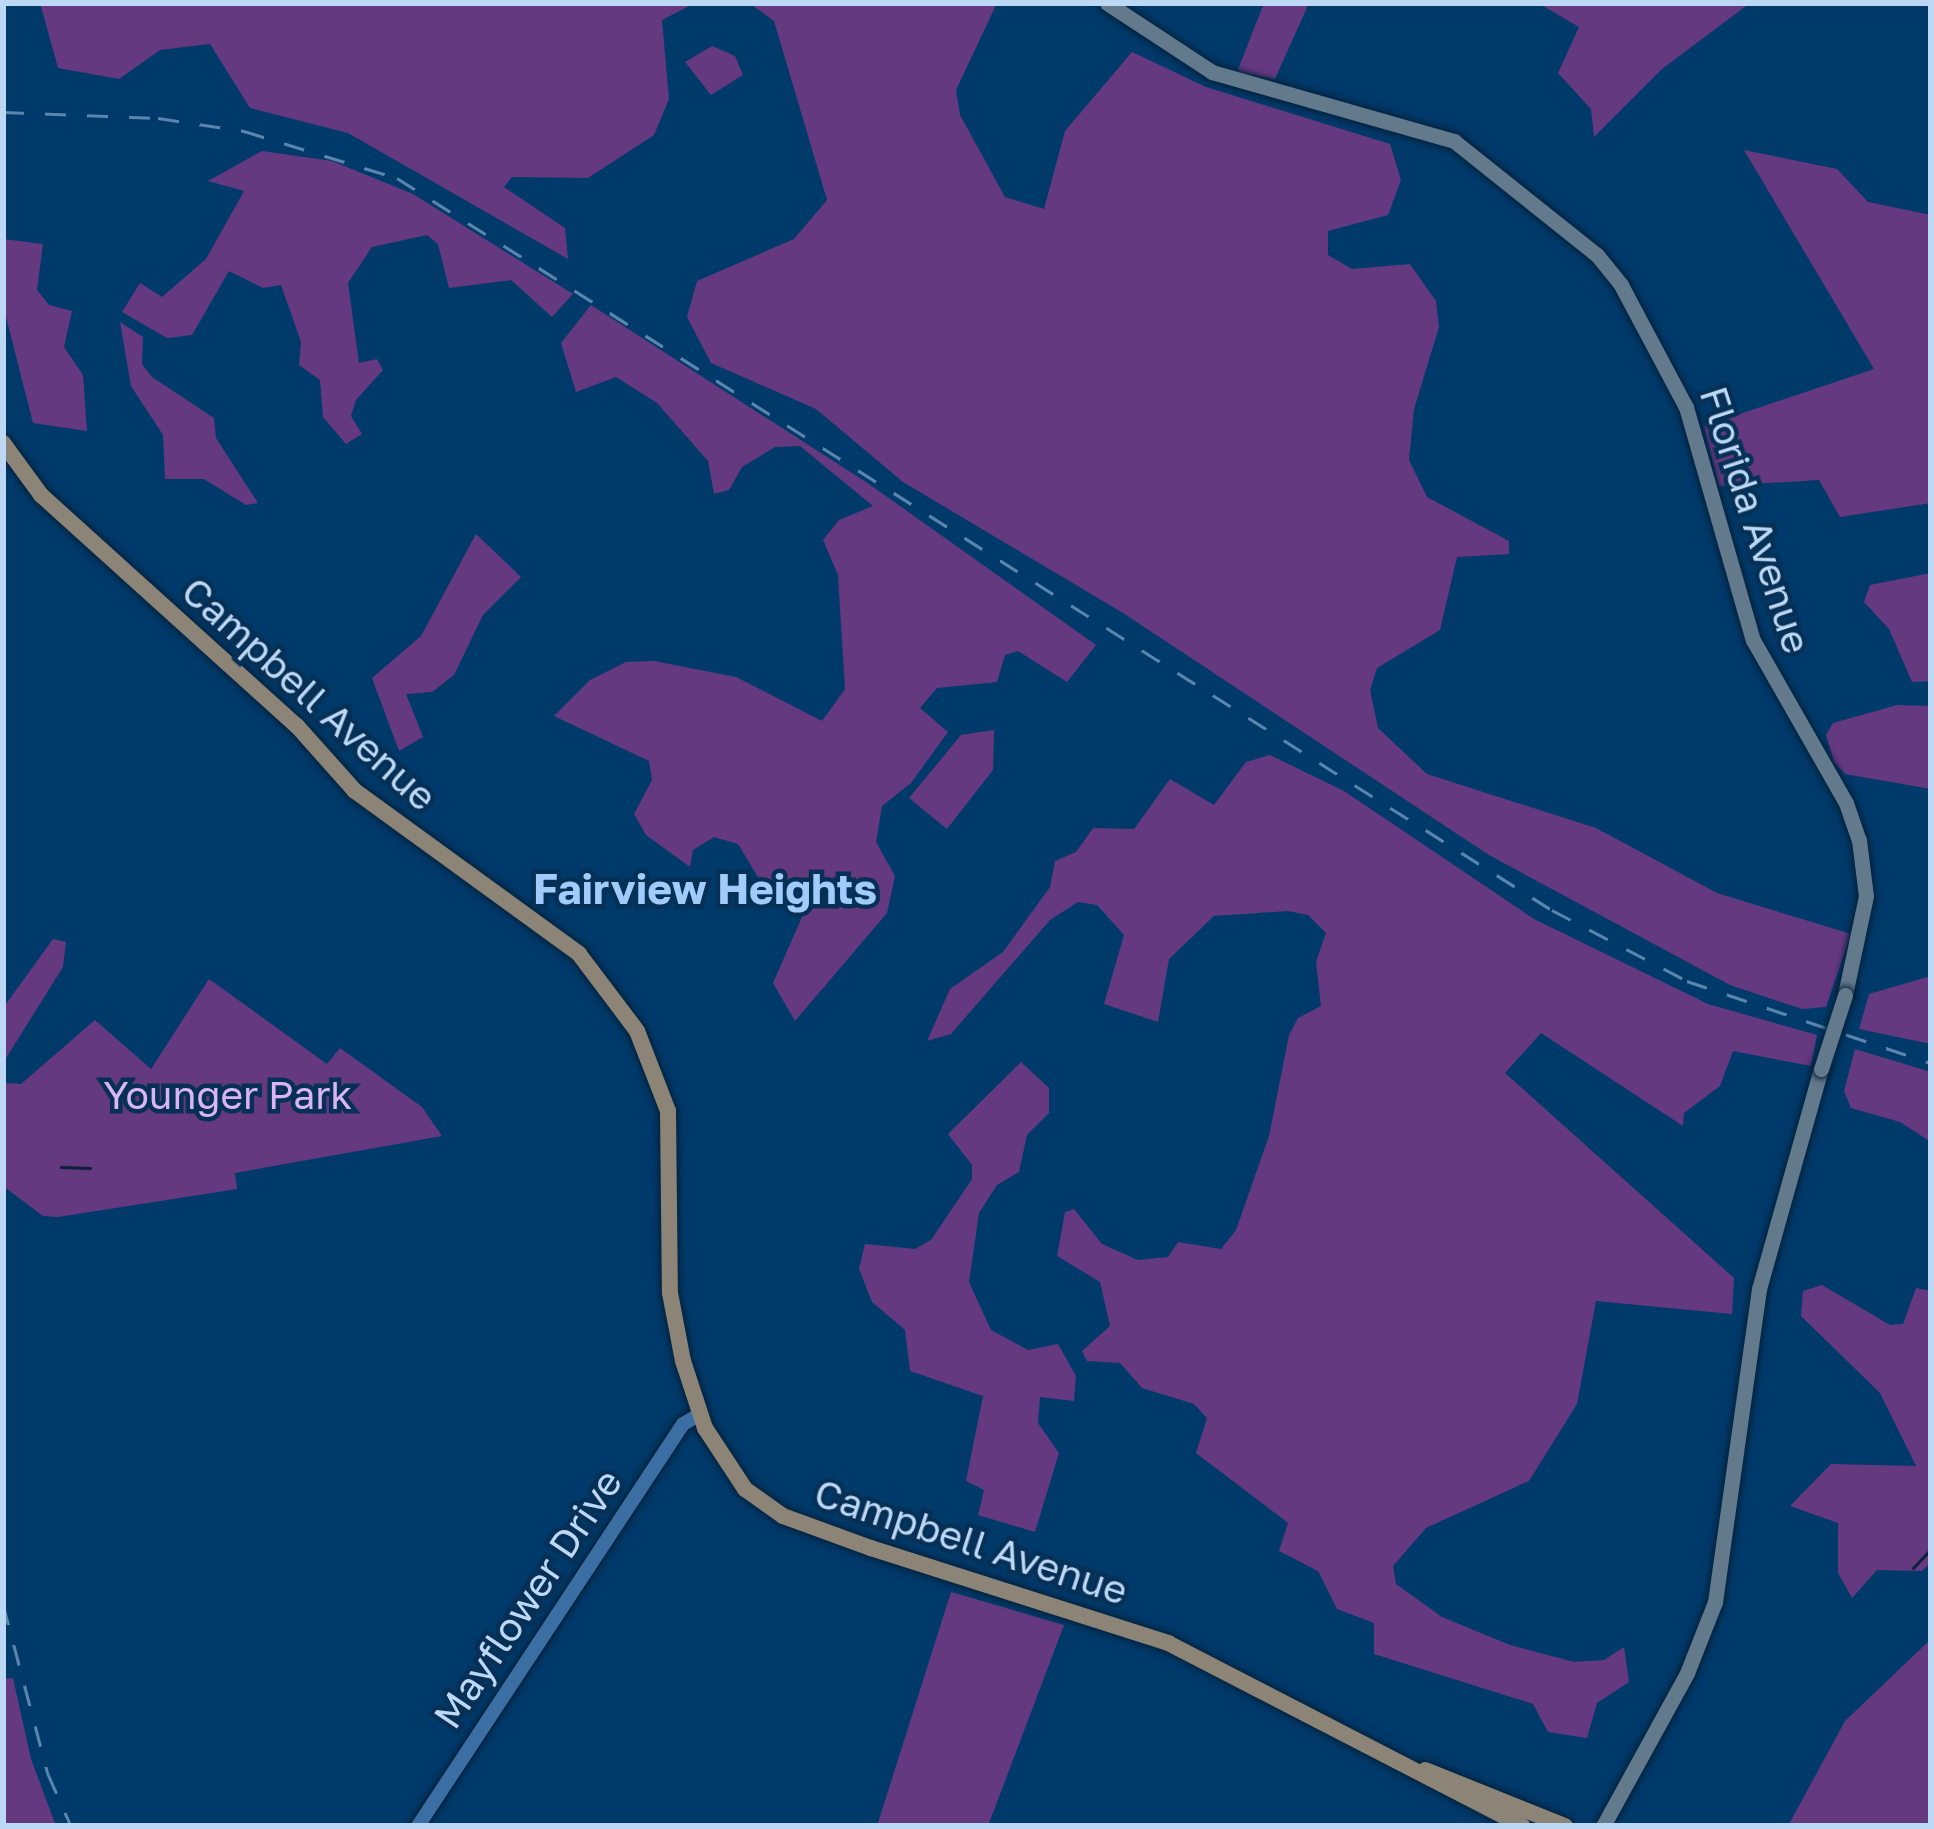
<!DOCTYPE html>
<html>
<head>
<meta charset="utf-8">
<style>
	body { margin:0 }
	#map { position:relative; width:1934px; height:1829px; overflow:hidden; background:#003a6a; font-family:"Golos Text",sans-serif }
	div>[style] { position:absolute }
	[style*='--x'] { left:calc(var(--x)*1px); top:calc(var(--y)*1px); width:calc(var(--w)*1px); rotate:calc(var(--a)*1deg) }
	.green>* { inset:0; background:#653980 }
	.stream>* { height:3px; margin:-1.5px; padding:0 1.5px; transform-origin:1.5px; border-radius:1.5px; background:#0a2138 }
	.roads { filter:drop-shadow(0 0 3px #05213b) drop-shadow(0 0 3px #05213b) }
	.tertiary>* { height:14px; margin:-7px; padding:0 7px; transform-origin:7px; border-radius:7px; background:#3b6fa3 }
	.secondary>* { height:15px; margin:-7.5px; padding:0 7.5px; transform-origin:7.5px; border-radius:7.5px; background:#637a8d }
	.primary>* { height:16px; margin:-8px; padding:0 8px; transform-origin:8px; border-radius:8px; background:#8b8477 }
	.rail>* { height:3px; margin-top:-1.5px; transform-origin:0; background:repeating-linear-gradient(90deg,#5a85ac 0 21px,transparent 0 42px) }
	.bridges { filter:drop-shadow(0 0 3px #05213b) drop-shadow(0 0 3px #05213b) }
	.secondary-bridge>* { height:15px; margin:-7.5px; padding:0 7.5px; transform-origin:7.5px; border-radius:7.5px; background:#637a8d }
	span { translate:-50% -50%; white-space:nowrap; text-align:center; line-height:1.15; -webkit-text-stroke:9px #063055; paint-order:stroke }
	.street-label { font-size:39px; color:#bdd8f5 }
	.park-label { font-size:39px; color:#dab4f5 }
	.neighbourhood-label { font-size:42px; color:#a0cbfa; font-weight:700 }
	.frame { position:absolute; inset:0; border:6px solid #bdd8f5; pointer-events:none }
</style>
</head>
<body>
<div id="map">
	<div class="green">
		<div style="clip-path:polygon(40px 3px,695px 3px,662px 20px,669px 99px,654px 135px,588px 178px,512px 177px,504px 187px,565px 228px,568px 259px,348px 133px,250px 108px,210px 44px,160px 50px,119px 79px,58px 68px)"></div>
		<div style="clip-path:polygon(749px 3px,997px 3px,956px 90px,960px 115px,1005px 197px,1044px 209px,1065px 131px,1132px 52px,1206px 87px,1390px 144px,1401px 180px,1388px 215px,1328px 231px,1328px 255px,1352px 269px,1410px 264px,1436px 301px,1439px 327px,1414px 409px,1409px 460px,1427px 497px,1509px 541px,1509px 554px,1457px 557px,1440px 630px,1377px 668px,1370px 690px,1378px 728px,1427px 774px,1596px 828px,1717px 893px,1851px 934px,1826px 1007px,1802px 1009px,1730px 985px,1489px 855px,1123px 613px,903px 482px,816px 409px,711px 363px,687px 317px,697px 281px,794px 239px,827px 200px,774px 21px)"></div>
		<div style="clip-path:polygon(1264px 3px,1309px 3px,1275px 79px,1237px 72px)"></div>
		<div style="clip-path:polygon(1538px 3px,1750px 3px,1662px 69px,1594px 137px,1591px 109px,1558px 73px,1579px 27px)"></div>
		<div style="clip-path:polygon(712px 46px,735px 56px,743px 75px,711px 95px,685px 62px)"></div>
		<div style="clip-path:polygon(1744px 150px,1837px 169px,1868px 202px,1931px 215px,1931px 503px,1840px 517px,1819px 480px,1719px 486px,1704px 426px,1874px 369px)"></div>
		<div style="clip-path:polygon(262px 151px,332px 161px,413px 194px,573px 294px,552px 317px,511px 280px,449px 288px,438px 244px,427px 235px,372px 247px,348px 283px,359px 363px,377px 359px,383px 370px,356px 400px,351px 416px,362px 434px,346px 444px,323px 417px,320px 380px,299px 365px,301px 342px,281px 285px,263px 288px,229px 271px,192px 335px,167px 338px,122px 312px,140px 283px,162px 297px,206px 259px,244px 191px,208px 181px)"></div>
		<div style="clip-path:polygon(3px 239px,43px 244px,37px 290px,49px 305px,72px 311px,64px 347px,83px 375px,87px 431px,33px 423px,3px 305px)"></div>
		<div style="clip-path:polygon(591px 305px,869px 484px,1096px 645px,1067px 682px,1018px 651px,1005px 655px,997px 682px,937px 688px,920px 708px,948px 732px,911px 783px,882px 806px,876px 842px,895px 876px,887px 913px,795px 1021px,773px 983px,802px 917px,796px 906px,764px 887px,738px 844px,714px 837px,693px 850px,690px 867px,646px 835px,634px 814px,652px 780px,649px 761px,554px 716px,590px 680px,626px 662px,654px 661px,736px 677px,822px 721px,845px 689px,838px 575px,823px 540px,839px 520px,873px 506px,800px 446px,775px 447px,742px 467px,729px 490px,714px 494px,708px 461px,657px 403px,616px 377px,576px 392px,561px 343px)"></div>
		<div style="clip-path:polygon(120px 322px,143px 337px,142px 364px,152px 377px,214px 418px,216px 438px,258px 503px,246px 505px,204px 479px,165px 479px,163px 435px,131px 386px)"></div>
		<div style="clip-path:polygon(476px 534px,521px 577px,483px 615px,454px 675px,432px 692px,406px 694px,423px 737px,399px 751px,372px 678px,421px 636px)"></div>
		<div style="clip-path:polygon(1931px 573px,1931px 681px,1912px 682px,1889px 629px,1864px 602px,1870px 585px)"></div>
		<div style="clip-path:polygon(1897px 705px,1931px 706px,1931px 789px,1845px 774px,1834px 762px,1826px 735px,1833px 723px)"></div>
		<div style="clip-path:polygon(994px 730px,993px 770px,947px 829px,909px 798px,961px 735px)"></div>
		<div style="clip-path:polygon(1270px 755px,1344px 791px,1534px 919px,1708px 1004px,1817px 1035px,1811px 1066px,1733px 1051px,1720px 1086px,1684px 1113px,1683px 1126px,1541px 1033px,1505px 1073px,1734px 1278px,1732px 1314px,1596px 1301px,1577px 1404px,1529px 1481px,1426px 1528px,1393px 1566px,1396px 1584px,1442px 1617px,1510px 1645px,1574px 1662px,1604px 1660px,1624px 1647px,1629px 1682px,1597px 1703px,1587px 1738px,1548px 1732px,1533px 1704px,1374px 1654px,1374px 1623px,1337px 1609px,1318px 1571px,1279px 1551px,1288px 1523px,1196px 1453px,1207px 1418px,1194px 1404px,1142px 1388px,1120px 1363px,1087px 1361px,1082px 1351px,1110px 1326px,1100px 1282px,1057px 1256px,1065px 1212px,1074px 1209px,1102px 1244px,1138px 1260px,1168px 1257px,1178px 1242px,1221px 1249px,1236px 1230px,1269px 1136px,1289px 1035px,1298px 1018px,1321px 1006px,1316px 962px,1326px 933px,1308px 915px,1288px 911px,1214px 916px,1169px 959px,1158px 1022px,1104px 1004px,1124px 935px,1097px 905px,1078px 902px,1050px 920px,951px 1034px,927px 1041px,950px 989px,1003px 952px,1050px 887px,1055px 861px,1076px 852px,1093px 828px,1134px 829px,1170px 779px,1214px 805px,1246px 762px)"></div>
		<div style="clip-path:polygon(53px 939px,66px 942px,63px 967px,3px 1063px,3px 1008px)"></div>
		<div style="clip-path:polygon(1931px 976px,1931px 1044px,1859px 1029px,1869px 994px)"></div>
		<div style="clip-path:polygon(209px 979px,327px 1064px,340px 1048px,422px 1107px,442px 1136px,235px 1173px,237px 1189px,58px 1217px,43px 1216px,3px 1186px,3px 1083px,21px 1084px,95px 1020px,151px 1069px)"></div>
		<div style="clip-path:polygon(1855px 1049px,1931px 1072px,1931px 1142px,1900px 1122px,1851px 1108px,1844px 1091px)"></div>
		<div style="clip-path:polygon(1021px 1062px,1049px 1088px,1049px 1113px,1027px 1135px,1019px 1172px,997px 1185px,979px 1213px,969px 1282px,991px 1330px,1028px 1350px,1058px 1344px,1076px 1376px,1074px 1401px,1040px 1397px,1038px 1423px,1059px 1453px,1035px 1532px,978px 1515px,984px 1490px,966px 1481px,983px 1396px,910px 1371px,905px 1330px,872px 1302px,859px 1269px,865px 1244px,915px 1249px,931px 1240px,972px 1179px,972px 1165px,948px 1134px)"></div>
		<div style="clip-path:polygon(1822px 1285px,1890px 1325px,1903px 1324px,1916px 1288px,1931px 1291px,1931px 1562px,1922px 1571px,1877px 1570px,1852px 1598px,1838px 1573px,1838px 1523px,1790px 1506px,1831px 1464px,1916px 1466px,1880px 1393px,1801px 1316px,1803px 1291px)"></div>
		<div style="clip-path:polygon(951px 1592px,1064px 1625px,988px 1826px,877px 1826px)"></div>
		<div style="clip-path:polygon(1931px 1639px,1931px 1826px,1788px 1826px,1845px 1721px)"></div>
		<div style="clip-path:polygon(13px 1678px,31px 1759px,56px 1826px,3px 1826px,3px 1679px)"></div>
	</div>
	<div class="stream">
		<div style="--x:61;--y:1167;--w:29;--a:2"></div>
		<div style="--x:1913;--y:1568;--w:26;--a:-47"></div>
	</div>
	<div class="roads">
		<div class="tertiary">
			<div style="--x:418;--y:1826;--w:481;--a:-56.6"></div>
			<div style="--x:683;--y:1424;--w:20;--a:-30"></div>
		</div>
		<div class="secondary">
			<div style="--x:1107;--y:3;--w:126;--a:33.3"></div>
			<div style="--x:1212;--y:72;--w:252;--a:15.9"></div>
			<div style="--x:1454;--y:141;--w:183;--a:38.6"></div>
			<div style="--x:1597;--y:255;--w:38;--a:51"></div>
			<div style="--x:1621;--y:285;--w:138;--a:62"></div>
			<div style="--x:1686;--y:407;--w:242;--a:74"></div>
			<div style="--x:1753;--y:640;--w:188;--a:60.3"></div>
			<div style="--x:1846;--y:803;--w:39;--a:71"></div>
			<div style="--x:1859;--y:840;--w:56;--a:82.9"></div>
			<div style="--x:1866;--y:896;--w:101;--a:102"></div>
			<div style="--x:1603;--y:1826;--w:175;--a:-61.2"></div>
			<div style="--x:1687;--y:1673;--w:76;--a:-68.5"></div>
			<div style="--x:1715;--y:1602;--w:316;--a:-82"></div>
			<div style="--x:1759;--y:1289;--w:229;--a:-74.3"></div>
		</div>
		<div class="primary">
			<div style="--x:3;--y:443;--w:64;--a:53.8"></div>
			<div style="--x:41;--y:495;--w:345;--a:42.1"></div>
			<div style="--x:297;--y:726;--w:87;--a:48.3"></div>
			<div style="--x:355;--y:791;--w:277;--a:36"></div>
			<div style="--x:579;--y:954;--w:96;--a:53"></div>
			<div style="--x:637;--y:1031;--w:86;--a:68.8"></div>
			<div style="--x:668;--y:1111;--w:182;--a:89.4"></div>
			<div style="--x:670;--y:1293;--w:69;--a:79.2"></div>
			<div style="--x:683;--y:1361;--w:71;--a:71.8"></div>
			<div style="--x:705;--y:1428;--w:73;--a:56.7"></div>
			<div style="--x:745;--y:1489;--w:47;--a:35.4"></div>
			<div style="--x:783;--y:1516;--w:94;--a:20"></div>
			<div style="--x:871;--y:1548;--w:312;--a:17.7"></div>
			<div style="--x:1168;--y:1643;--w:399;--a:27.3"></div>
			<div style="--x:1425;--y:1770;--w:151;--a:21.8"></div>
		</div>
	</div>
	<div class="rail">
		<div style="--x:3;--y:112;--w:155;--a:2.2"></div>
		<div style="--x:158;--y:118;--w:87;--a:8.6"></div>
		<div style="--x:244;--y:131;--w:160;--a:17.1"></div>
		<div style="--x:397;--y:178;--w:1367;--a:32.37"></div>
		<div style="--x:1552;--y:910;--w:153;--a:27.7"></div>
		<div style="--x:1687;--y:981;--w:257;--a:18.6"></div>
		<div style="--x:3;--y:1604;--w:176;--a:75.2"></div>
		<div style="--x:48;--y:1774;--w:57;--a:66.1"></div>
	</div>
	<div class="bridges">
		<div class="secondary-bridge">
			<div style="--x:1821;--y:1069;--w:78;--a:-72"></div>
		</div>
	</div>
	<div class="street-label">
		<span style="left:1755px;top:520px;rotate:72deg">Florida Avenue</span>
		<span style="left:309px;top:694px;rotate:42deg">Campbell Avenue</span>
		<span style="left:971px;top:1542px;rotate:18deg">Campbell Avenue</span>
		<span style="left:528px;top:1599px;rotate:-56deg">Mayflower Drive</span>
	</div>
	<div class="park-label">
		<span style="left:228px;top:1095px">Younger Park</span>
	</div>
	<div class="neighbourhood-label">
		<span style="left:705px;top:888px">Fairview Heights</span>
	</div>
	<div class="frame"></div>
</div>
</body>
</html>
